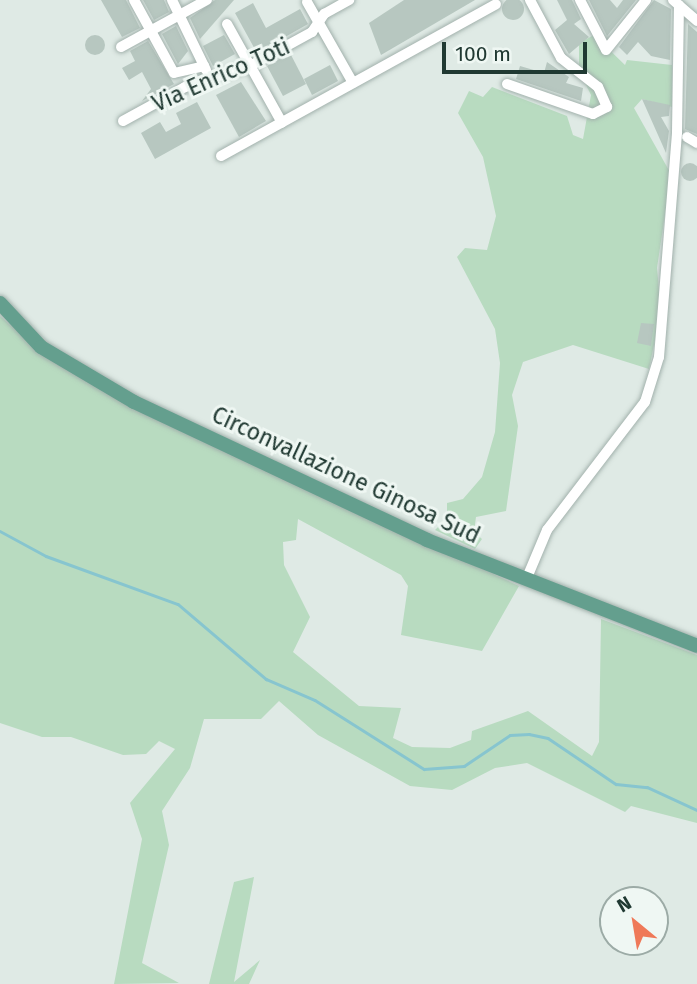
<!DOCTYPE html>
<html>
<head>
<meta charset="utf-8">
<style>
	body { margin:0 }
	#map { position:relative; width:697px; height:984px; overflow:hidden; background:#dfeae5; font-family:"Fira Sans",sans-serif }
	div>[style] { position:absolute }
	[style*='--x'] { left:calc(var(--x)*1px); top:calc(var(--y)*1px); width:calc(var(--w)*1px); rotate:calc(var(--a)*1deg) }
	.green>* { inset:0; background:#b8dbc0 }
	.stream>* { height:2.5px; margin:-1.25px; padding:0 1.25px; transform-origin:1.25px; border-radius:1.25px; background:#87c5cf }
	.building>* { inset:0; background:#b7c7c0 }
	.round { border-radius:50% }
	.roads { filter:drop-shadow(0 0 2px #a2b1ac) drop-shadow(0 0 2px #a2b1ac) }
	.minor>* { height:10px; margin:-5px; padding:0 5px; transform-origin:5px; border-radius:5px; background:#fff }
	.major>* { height:14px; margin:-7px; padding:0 7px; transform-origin:7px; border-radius:7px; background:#649f8e }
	span { translate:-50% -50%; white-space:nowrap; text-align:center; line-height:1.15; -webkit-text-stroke:6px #eff7f3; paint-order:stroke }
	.street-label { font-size:23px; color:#203932 }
	.north { position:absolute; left:599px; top:886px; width:70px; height:70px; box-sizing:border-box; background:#eff7f3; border:2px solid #9caba6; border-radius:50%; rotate:330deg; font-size:19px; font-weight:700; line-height:28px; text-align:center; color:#203932 }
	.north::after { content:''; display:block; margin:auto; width:24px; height:32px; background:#ef7958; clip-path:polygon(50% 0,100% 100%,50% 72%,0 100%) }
	.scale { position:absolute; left:442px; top:42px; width:145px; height:32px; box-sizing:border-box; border:4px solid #203932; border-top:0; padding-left:9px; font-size:21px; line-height:24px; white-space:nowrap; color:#203932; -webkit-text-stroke:5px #eff7f3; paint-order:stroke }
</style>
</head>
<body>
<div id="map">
	<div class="green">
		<div style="clip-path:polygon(594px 35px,625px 65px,627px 60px,672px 65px,672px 107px,642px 99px,634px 108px,671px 174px,657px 268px,661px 311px,649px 369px,573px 345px,523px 362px,512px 395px,518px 426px,506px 511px,476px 517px,474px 532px,482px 539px,475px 549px,435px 530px,447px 518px,447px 503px,463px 499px,482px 477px,495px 432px,500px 363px,495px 329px,457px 257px,465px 248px,487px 250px,496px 216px,483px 157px,458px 113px,469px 91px,483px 97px,492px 87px,567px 116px,573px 135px,583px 139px,591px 95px,579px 71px,579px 43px)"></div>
		<div style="clip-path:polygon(0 316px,48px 358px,134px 407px,519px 586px,482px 651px,401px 635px,408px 586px,401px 575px,298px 519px,296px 540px,283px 542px,284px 565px,310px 617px,293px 652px,359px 706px,401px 708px,393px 738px,412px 747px,450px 748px,471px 740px,472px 731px,528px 711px,592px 756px,599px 742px,601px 619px,697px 655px,697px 823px,631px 806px,625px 812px,527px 763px,495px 768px,452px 790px,410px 786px,318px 735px,279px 701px,261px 719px,204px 719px,190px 768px,162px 811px,169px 845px,142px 963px,179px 983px,114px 984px,142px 839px,130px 803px,175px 749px,159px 741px,146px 754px,123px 755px,71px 737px,42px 737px,0 723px)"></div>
		<div style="clip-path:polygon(254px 877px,234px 982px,260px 960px,249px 984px,209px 984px,234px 882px)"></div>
	</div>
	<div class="stream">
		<div style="--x:0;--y:531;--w:52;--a:28.5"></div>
		<div style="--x:46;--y:556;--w:140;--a:20"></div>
		<div style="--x:178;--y:604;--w:116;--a:40.4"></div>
		<div style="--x:266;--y:679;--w:53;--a:23.2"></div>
		<div style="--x:315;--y:700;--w:129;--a:32.3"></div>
		<div style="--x:424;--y:769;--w:40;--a:-4.3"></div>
		<div style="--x:464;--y:766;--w:55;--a:-34"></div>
		<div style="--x:510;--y:735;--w:19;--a:-3"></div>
		<div style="--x:529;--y:734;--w:19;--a:12"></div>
		<div style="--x:548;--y:738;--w:82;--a:34.1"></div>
		<div style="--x:616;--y:784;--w:31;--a:6"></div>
		<div style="--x:647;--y:787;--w:55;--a:24.7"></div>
	</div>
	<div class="building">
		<div class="round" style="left:502px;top:-2px;width:22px;height:22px"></div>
		<div style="clip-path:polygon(101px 0,126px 0,140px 28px,122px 37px)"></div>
		<div style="clip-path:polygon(143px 0,164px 0,169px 12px,154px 20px)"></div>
		<div style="clip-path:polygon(215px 0,234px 0,200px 39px,190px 18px)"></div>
		<div style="clip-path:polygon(404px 0,475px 0,381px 55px,369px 23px)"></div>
		<div style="clip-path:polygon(557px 0,572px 0,581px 19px,574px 24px,589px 37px,569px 54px,555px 30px,567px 20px)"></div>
		<div style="clip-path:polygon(589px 0,610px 0,617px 8px,623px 0,636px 0,607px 36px)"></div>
		<div style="clip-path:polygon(654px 0,671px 9px,670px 60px,651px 56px,638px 42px,627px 55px,619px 47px)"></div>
		<div style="clip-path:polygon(253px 3px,266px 28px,300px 9px,308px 24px,257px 53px,235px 13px)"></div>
		<div style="clip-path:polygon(688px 24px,697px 32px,697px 134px,685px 129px)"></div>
		<div style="clip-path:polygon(176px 26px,188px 51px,178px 64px,162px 34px)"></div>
		<div class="round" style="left:85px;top:35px;width:20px;height:20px"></div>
		<div style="clip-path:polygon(224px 35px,235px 54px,213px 66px,203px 46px)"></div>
		<div style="clip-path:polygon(148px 41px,174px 84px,142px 101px,151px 89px,142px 72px,129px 80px,122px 68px,135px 61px,130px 51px)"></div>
		<div style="clip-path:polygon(290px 53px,306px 84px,283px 96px,267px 66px)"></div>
		<div style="clip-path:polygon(547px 62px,569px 77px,566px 83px,583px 88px,581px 101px,516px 79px,520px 66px,544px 73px)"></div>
		<div style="clip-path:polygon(330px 65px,338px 81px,312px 95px,304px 79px)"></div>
		<div style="clip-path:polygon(241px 82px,266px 121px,239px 137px,216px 95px)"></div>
		<div style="clip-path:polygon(642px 99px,670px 105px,669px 116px,661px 117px,669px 131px,666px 153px)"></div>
		<div style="clip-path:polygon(197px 102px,211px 128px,155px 159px,141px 133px,160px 122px,166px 132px,181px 124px,176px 113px)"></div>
		<div class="round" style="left:681px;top:163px;width:18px;height:18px"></div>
		<div style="clip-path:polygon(641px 323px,654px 324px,651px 346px,637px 343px)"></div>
	</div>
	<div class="roads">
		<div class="minor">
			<div style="--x:134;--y:0;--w:83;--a:61.3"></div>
			<div style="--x:174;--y:73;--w:31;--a:-13"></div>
			<div style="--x:172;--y:0;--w:78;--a:64.1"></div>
			<div style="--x:580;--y:0;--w:56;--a:62.5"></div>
			<div style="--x:606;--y:50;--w:64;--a:-51.3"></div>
			<div style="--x:673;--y:0;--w:32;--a:41"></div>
			<div style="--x:307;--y:2;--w:93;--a:60.4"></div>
			<div style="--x:227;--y:24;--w:113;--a:60.9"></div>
			<div style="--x:121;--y:47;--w:98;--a:-28.7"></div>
			<div style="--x:507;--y:84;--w:91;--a:19.2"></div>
			<div style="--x:593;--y:114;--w:16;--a:-27"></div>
			<div style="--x:607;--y:107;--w:22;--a:-114"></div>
			<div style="--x:598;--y:87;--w:47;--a:-141.9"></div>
			<div style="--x:561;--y:58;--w:66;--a:-118.1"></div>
			<div style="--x:123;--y:121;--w:71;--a:-28.7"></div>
			<div style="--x:185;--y:87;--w:68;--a:-17.9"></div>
			<div style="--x:250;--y:66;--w:71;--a:-28.7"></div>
			<div style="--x:312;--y:32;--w:22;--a:-56"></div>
			<div style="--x:324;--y:14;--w:29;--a:-29"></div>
			<div style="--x:687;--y:137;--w:12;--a:31"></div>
			<div style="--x:221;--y:156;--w:314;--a:-28.9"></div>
			<div style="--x:526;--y:580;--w:54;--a:-67.2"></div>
			<div style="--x:547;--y:530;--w:161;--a:-52.6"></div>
			<div style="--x:645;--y:402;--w:47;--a:-72.7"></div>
			<div style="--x:659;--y:357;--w:226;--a:-85.4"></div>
			<div style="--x:677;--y:132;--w:127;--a:-89.1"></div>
		</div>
		<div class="major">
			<div style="--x:0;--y:303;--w:60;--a:47"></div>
			<div style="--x:41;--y:347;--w:108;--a:30.6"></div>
			<div style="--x:134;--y:402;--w:324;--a:25.2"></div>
			<div style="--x:427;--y:540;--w:290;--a:21.4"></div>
		</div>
	</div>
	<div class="street-label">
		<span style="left:221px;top:75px;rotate:-24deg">Via Enrico Toti</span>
		<span style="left:346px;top:475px;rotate:25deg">Circonvallazione Ginosa Sud</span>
	</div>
	<div class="north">N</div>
	<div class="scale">100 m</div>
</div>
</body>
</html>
